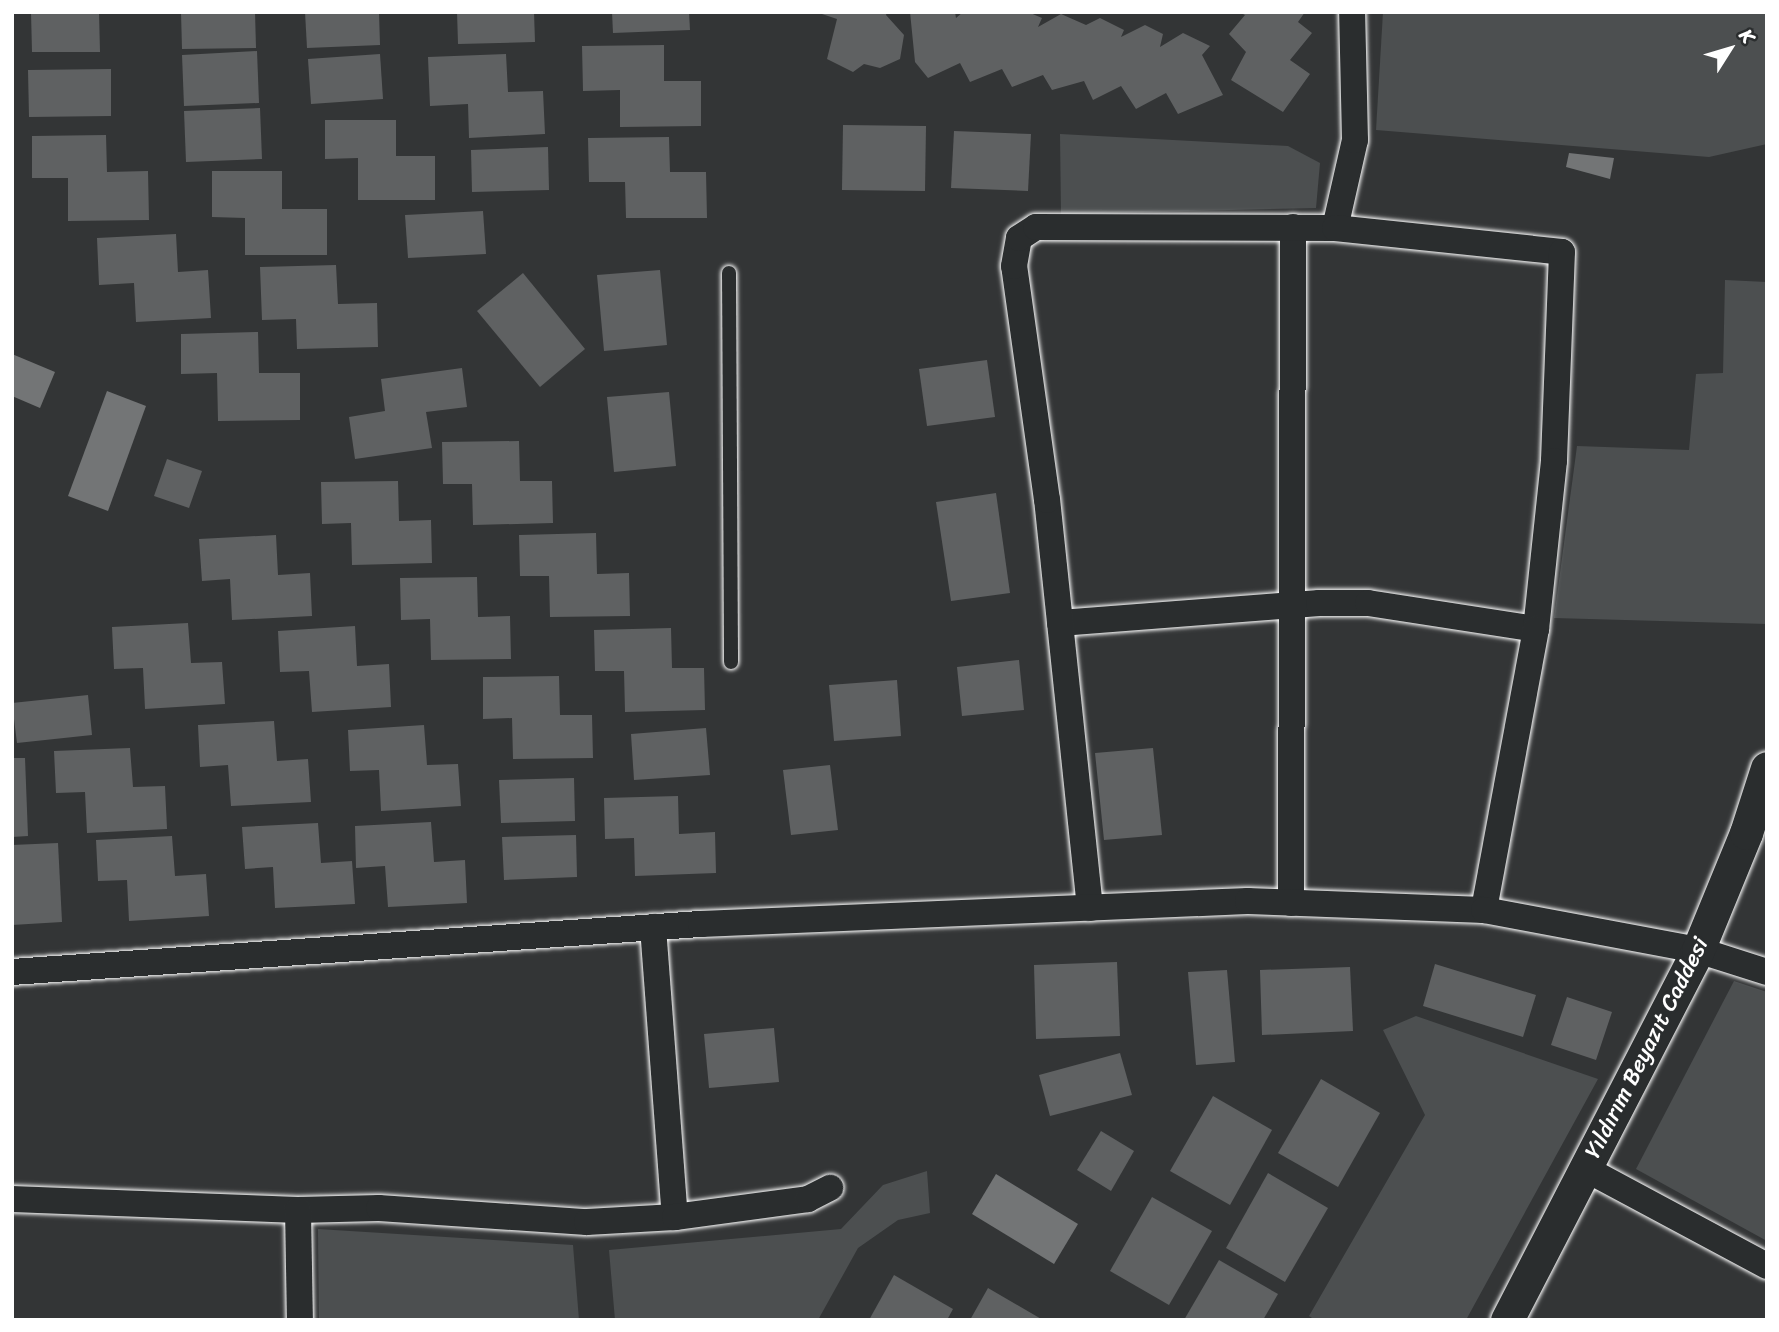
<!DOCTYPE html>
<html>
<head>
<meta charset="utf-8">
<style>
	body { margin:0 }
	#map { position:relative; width:1779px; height:1332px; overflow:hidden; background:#333536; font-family:Sriracha,sans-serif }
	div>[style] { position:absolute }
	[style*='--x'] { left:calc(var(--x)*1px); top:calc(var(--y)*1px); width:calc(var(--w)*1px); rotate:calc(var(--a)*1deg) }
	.green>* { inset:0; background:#4c4f50 }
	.water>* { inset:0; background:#737576 }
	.building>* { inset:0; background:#5f6162 }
	.roads { filter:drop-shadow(0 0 2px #fff) drop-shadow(0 0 2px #fff) }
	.service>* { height:14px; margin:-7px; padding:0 7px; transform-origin:7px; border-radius:7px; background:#2a2d2e }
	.minor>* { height:26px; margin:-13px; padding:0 13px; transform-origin:13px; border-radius:13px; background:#2a2d2e }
	.tertiary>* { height:33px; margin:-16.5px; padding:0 16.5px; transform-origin:16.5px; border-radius:16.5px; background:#2a2d2e }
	span { translate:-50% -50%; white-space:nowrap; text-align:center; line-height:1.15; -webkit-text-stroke:5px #2a2d2e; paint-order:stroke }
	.street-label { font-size:23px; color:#fff }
	.frame { position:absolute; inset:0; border:14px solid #fff; pointer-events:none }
	.north { position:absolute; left:1695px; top:14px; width:70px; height:70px; -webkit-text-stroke:5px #2a2d2e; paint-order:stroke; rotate:53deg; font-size:19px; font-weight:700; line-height:28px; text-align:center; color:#fff }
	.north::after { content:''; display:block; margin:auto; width:24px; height:32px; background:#fff; clip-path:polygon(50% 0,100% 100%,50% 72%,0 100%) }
</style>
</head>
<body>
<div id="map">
	<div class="green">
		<div style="clip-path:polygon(1383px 12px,1767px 12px,1767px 144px,1709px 157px,1376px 130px)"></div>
		<div style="clip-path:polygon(1060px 134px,1288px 146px,1320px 163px,1316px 208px,1061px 214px)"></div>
		<div style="clip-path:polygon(1725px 280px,1767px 282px,1767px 624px,1554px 618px,1577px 446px,1689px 450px,1696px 374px,1723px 373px)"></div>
		<div style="clip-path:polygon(1734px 981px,1767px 992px,1767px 1241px,1636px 1169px)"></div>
		<div style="clip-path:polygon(1416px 1016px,1598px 1079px,1466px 1320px,1315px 1320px,1309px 1316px,1425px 1115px,1383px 1030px)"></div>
		<div style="clip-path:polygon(927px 1171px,930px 1213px,898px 1220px,858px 1248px,818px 1320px,615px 1320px,609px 1250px,841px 1229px,883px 1185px)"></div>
		<div style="clip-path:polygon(318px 1229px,573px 1245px,579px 1320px,319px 1320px)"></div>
	</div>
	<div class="water">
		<div style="clip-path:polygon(1569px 153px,1614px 158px,1610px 179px,1566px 167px)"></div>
		<div style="clip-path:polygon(12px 354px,55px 372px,40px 408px,12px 396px)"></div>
		<div style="clip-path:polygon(107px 391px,146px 406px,108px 511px,68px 496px)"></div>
		<div style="clip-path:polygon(996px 1174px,1078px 1224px,1054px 1264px,972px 1214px)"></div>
	</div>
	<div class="building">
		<div style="clip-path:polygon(31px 12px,99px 12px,100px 52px,32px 52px)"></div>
		<div style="clip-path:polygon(181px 12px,255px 12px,256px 48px,182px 49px)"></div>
		<div style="clip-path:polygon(305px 12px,379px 12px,380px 45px,307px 48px)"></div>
		<div style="clip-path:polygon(457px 12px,534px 12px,535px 42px,458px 44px)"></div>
		<div style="clip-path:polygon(612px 12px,689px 12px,690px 30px,613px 33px)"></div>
		<div style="clip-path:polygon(816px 12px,887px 12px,886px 15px,904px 35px,900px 59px,880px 68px,864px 64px,853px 72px,827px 59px,837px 19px)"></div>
		<div style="clip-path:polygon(910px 12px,955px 12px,956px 18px,963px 12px,1028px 12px,1042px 18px,1038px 27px,1061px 14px,1086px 25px,1100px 18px,1124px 30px,1121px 37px,1145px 25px,1163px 34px,1160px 47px,1183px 33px,1210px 46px,1202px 55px,1223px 95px,1178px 114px,1166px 93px,1136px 109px,1121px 86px,1093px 100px,1084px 81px,1052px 90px,1043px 75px,1012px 87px,1002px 69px,970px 82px,960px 63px,928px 78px,915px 62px)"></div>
		<div style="clip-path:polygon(1239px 12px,1305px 12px,1298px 22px,1312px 33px,1290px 60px,1310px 74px,1283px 112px,1231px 80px,1246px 52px,1229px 34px,1245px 15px)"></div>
		<div style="clip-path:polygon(664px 45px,664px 81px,701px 81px,701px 126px,620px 127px,620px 90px,583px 91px,582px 46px)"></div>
		<div style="clip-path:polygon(257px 51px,259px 103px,184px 106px,182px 55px)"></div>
		<div style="clip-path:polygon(380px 54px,383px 99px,311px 104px,308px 59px)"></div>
		<div style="clip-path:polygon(506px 54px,508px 92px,543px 91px,545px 134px,469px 138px,468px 104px,430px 106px,428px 57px)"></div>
		<div style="clip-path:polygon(111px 69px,111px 116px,29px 117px,28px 70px)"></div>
		<div style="clip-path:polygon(260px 108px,262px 159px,186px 162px,184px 111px)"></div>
		<div style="clip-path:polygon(325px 120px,396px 120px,396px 156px,435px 156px,435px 200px,358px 200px,358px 158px,325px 159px)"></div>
		<div style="clip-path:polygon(843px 125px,926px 126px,925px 191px,842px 190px)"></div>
		<div style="clip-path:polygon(954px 131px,1031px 134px,1028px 191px,951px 188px)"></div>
		<div style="clip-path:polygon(106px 135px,107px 172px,148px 171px,149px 220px,68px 221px,68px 178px,32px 178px,32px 136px)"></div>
		<div style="clip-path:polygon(669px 137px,670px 172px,706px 172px,707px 218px,626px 218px,625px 182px,589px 182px,588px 138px)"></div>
		<div style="clip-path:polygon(548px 147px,549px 190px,472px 192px,471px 150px)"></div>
		<div style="clip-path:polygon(212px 171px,282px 171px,282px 209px,327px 209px,327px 255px,245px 255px,245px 218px,212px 217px)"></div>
		<div style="clip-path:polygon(483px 211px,486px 254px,408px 258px,405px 215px)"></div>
		<div style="clip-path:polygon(176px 234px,178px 272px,208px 270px,211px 318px,136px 322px,134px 283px,99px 285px,97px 238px)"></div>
		<div style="clip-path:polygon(336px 265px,338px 304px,377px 303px,378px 347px,297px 349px,296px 319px,262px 320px,260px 267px)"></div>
		<div style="clip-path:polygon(660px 270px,667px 345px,604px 351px,597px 275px)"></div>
		<div style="clip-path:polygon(523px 273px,585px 349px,540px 387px,477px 311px)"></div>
		<div style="clip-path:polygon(258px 332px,259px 373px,300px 373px,300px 420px,218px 421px,217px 373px,181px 374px,181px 334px)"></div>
		<div style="clip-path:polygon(987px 360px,995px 417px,927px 426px,919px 369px)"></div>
		<div style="clip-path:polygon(462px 368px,467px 407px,426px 412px,432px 448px,355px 459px,349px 417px,385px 411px,381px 379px)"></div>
		<div style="clip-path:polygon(669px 392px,676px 466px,614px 472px,607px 397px)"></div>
		<div style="clip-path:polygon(519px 441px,520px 481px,552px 481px,553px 523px,473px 525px,472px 484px,443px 484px,442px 442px)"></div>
		<div style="clip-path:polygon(167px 459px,202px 471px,189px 508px,154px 496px)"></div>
		<div style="clip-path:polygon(398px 481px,399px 521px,431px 520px,432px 563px,352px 565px,351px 523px,322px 524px,321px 482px)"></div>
		<div style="clip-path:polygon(996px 493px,1010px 593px,951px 601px,936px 502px)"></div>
		<div style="clip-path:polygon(596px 533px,597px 574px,629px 573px,630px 616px,550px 617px,549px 576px,520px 576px,519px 535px)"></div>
		<div style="clip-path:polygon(276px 535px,278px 575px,310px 573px,312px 616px,232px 620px,230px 579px,202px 581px,199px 539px)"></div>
		<div style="clip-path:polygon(477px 577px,478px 617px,510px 616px,511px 659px,431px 660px,430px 619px,401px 620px,400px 578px)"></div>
		<div style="clip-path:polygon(188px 623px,191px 663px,222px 662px,225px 704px,145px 709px,143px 668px,114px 669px,112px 627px)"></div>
		<div style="clip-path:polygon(355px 626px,357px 666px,389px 664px,391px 707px,312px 712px,309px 671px,280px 672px,278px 631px)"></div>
		<div style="clip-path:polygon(671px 628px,672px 668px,704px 668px,705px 710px,625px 712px,624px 671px,595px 671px,594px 630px)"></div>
		<div style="clip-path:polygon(1019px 660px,1024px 710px,962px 716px,957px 667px)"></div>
		<div style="clip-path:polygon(559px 676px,560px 715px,592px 715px,593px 758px,513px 759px,512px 718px,483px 719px,483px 677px)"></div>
		<div style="clip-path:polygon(897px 680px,901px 736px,834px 741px,829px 685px)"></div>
		<div style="clip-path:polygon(88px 695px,92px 735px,17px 743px,12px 703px)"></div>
		<div style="clip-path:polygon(274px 721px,277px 761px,308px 759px,311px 802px,231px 806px,228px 765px,200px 767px,198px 725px)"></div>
		<div style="clip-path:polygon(424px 725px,427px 765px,458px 764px,461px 806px,381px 811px,379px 770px,350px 771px,348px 730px)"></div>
		<div style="clip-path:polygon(706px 728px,710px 775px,634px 780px,631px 734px)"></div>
		<div style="clip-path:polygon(130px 748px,133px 787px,165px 786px,167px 829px,87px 833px,85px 792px,56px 793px,54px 751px)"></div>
		<div style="clip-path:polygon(1153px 748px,1162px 835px,1104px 840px,1095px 753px)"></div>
		<div style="clip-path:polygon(12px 758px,25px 758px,28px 836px,12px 837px)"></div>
		<div style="clip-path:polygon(830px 765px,838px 830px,791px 835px,783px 770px)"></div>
		<div style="clip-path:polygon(574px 778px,575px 821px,501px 823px,499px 780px)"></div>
		<div style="clip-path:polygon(678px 796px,679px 834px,715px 832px,716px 873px,635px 876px,634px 838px,605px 839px,604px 798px)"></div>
		<div style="clip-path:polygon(431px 822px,434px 862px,465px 860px,467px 903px,388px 907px,385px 866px,356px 868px,355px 826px)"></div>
		<div style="clip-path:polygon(318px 823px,321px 863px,352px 861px,355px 904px,275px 908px,273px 867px,245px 869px,242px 827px)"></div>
		<div style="clip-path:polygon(576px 835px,577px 877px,504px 880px,502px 837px)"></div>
		<div style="clip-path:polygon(172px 836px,175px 876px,206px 874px,209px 916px,129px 921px,127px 880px,98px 881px,96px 840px)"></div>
		<div style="clip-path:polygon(58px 843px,62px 922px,12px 925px,12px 845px)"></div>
		<div style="clip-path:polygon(1117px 962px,1120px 1036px,1036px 1039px,1034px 965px)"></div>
		<div style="clip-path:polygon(1435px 964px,1536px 995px,1523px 1037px,1423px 1006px)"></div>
		<div style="clip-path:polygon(1350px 967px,1353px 1031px,1262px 1035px,1260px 970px)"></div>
		<div style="clip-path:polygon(1227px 970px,1235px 1062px,1196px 1065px,1188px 972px)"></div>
		<div style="clip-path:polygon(1567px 997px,1612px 1012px,1596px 1060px,1551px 1045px)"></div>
		<div style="clip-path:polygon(774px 1028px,779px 1082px,709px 1088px,704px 1034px)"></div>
		<div style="clip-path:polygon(1120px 1053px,1132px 1095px,1050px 1116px,1039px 1075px)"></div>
		<div style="clip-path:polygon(1321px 1079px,1380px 1113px,1338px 1187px,1278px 1153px)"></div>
		<div style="clip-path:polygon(1213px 1096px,1272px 1130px,1230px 1205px,1170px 1171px)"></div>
		<div style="clip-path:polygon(1101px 1131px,1134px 1151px,1111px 1191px,1077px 1170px)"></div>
		<div style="clip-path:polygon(1268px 1173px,1328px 1208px,1285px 1282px,1226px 1248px)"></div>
		<div style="clip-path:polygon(1152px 1197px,1212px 1231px,1169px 1305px,1110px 1271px)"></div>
		<div style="clip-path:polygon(1219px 1260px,1278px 1294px,1263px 1320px,1184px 1320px)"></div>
		<div style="clip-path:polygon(894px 1275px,953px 1309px,947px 1320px,869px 1320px)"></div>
		<div style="clip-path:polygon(988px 1288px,1043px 1320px,970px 1320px)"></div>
	</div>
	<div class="roads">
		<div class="service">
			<div style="--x:729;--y:273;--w:389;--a:89.7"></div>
		</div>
		<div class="minor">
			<div style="--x:1335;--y:228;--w:90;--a:-77.2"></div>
			<div style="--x:1355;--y:140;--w:128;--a:-91.3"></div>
			<div style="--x:1060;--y:623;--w:260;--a:-4.4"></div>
			<div style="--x:1319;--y:603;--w:49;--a:0"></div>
			<div style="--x:1368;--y:603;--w:170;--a:8.8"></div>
			<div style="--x:1291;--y:903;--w:676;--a:-89.83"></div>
			<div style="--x:1090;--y:908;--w:410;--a:-96"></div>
			<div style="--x:1047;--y:500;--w:236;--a:-98"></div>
			<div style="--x:1014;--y:266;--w:28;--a:-80"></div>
			<div style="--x:1019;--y:238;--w:20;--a:-33"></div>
			<div style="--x:1036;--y:227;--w:299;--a:0.2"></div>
			<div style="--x:1335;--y:228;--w:228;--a:6"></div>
			<div style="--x:1562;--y:252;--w:209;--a:92.2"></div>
			<div style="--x:1554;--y:461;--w:169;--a:96.1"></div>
			<div style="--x:1536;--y:629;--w:286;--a:100.5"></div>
			<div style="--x:653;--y:927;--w:291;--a:85.7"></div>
			<div style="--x:12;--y:972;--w:691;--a:-3.99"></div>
			<div style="--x:701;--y:924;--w:547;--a:-2.41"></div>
			<div style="--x:1248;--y:901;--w:236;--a:2.2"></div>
			<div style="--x:1484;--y:910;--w:218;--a:10.6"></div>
			<div style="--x:1698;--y:950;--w:72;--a:17.7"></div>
			<div style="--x:1586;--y:1169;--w:205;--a:28.2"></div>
			<div style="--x:12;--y:1199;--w:286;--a:2.2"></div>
			<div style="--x:298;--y:1210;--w:81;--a:-1.4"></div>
			<div style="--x:379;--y:1208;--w:208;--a:3.9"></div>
			<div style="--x:587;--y:1222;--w:88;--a:-3.3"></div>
			<div style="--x:675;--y:1217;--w:134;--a:-7.7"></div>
			<div style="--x:808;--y:1199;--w:25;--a:-27"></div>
			<div style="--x:298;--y:1210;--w:110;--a:89"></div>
		</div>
		<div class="tertiary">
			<div style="--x:1507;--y:1320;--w:416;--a:-62.7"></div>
			<div style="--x:1698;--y:950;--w:126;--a:-67.7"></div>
			<div style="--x:1746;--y:833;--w:68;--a:-72.1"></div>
		</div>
	</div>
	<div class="street-label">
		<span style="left:1647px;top:1048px;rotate:-63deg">Yıldırım Beyazıt Caddesi</span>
	</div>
	<div class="frame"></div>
	<div class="north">K</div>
</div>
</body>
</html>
